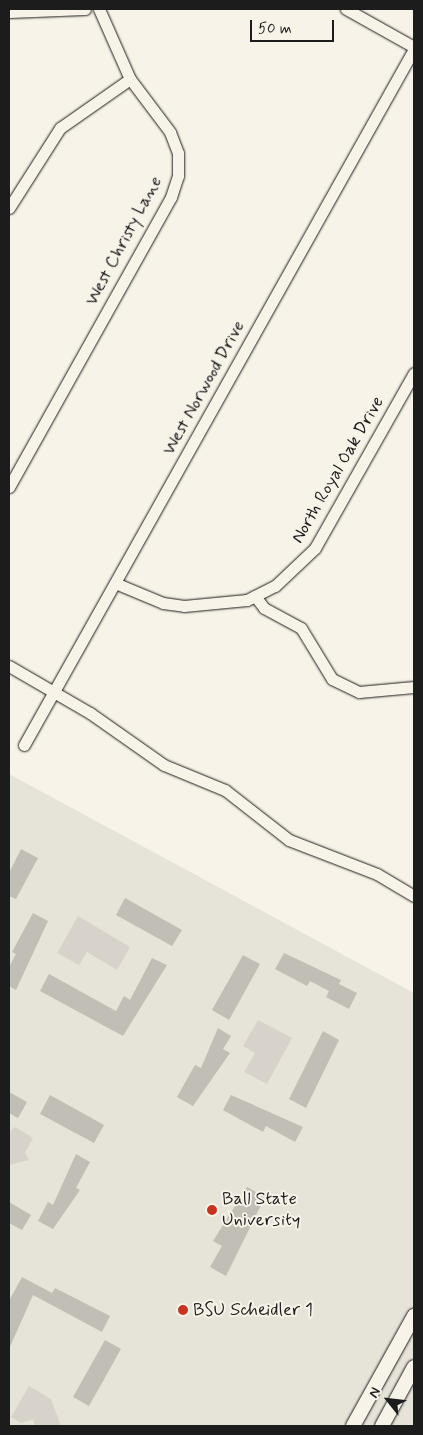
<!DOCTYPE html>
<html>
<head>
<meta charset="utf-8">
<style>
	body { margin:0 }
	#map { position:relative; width:423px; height:1435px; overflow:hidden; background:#f7f3e8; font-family:Mynerve,sans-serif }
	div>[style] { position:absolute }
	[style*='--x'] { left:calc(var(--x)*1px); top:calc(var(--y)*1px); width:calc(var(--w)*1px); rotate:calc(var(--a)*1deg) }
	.built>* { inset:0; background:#e6e3d9 }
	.green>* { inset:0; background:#d7d3cb }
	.building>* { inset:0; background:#c0beb5 }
	.roads { filter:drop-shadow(0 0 1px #1c1c1c) drop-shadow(0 0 1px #1c1c1c) }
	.minor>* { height:11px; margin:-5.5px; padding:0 5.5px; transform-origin:5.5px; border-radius:5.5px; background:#f7f3e8 }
	.major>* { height:14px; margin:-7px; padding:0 7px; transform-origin:7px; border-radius:7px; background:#f7f3e8 }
	.dots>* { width:14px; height:14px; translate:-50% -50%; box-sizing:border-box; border:2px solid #f7f3e8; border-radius:50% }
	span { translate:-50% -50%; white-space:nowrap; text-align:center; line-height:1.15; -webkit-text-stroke:4px #f7f3e8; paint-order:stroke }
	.street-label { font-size:18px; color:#1c1c1c }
	.poi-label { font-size:18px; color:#1c1c1c }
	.left { translate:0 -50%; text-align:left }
	.frame { position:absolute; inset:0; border:10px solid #1c1c1c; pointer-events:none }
	.north { position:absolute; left:363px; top:1375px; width:50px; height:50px; -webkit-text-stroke:4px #f7f3e8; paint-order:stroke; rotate:299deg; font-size:14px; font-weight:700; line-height:20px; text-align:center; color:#1c1c1c }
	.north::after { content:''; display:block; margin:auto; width:18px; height:22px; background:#1c1c1c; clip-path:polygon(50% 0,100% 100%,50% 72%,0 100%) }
	.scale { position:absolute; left:250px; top:20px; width:84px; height:22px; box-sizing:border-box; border:2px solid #1c1c1c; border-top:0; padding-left:6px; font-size:15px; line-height:18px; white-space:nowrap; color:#1c1c1c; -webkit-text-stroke:4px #f7f3e8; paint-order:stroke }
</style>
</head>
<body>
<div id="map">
	<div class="built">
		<div style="clip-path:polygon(9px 774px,414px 993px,414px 1426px,9px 1426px)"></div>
	</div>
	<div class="green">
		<div style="clip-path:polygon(78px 916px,130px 947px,117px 970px,87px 952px,79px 965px,57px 953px)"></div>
		<div style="clip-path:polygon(258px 1020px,292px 1038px,267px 1084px,244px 1072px,255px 1053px,243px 1046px)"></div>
		<div style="clip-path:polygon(15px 1127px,33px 1138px,25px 1153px,29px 1160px,9px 1165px,9px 1132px)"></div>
		<div style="clip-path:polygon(29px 1386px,51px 1399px,61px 1426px,35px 1426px,33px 1419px,21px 1423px,11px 1417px)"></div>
	</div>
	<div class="building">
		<div style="clip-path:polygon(21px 849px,38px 858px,16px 899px,9px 896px,9px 873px)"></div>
		<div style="clip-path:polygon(125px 898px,182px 930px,172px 946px,116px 915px)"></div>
		<div style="clip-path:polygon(33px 913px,48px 921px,16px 990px,9px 986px,9px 967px,16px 954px,12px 952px)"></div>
		<div style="clip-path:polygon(284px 953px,341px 980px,339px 984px,357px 993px,349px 1009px,326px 997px,329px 991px,310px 981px,307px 986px,275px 969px)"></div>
		<div style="clip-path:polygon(243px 955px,260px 964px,229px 1020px,212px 1010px)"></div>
		<div style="clip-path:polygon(152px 958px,167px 965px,123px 1036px,40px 991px,49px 974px,116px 1011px,124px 996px,130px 1000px)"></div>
		<div style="clip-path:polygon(218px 1028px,231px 1036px,223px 1049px,230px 1053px,193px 1106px,177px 1097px,195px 1065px,201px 1068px)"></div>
		<div style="clip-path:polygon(323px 1031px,339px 1040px,306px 1108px,289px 1099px)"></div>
		<div style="clip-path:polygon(9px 1092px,27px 1102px,18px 1118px,9px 1113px)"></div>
		<div style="clip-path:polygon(50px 1095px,104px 1125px,94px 1143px,40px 1114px)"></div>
		<div style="clip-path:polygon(231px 1095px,303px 1127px,295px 1142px,266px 1126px,263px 1132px,223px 1110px)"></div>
		<div style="clip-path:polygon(76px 1154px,90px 1162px,76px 1188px,80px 1190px,53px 1229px,38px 1221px,48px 1202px,53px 1205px)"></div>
		<div style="clip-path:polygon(247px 1187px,265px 1197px,226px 1276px,210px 1267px,222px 1246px,213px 1241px)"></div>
		<div style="clip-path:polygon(9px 1202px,31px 1215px,22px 1230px,9px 1223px)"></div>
		<div style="clip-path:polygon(22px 1277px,52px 1293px,55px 1288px,110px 1316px,102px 1332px,33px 1295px,9px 1349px,9px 1301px)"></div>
		<div style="clip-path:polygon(105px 1340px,121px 1349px,89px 1406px,73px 1397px)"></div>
	</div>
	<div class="roads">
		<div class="minor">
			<div style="--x:346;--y:9;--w:78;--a:29.2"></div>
			<div style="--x:9;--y:12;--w:76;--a:-2.3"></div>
			<div style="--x:9;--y:208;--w:95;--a:-57.5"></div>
			<div style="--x:60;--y:128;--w:85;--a:-35"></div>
			<div style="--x:9;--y:487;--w:332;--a:-60.8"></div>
			<div style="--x:171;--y:197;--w:22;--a:-72"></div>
			<div style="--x:178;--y:176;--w:23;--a:-90"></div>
			<div style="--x:178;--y:153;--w:22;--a:-111"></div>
			<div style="--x:170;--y:132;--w:66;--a:-127"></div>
			<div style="--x:130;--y:79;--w:77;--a:-113.9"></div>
			<div style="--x:115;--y:583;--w:52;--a:22.6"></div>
			<div style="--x:163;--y:603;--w:21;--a:8"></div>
			<div style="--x:184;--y:606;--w:63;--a:-5.4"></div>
			<div style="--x:247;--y:600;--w:31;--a:-27"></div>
			<div style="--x:275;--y:586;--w:55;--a:-43.5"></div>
			<div style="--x:315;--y:548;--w:201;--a:-60.5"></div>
			<div style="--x:255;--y:596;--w:15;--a:53"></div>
			<div style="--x:264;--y:608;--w:42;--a:28.4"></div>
			<div style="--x:301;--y:628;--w:60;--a:58.7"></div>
			<div style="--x:332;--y:679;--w:30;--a:26"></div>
			<div style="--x:359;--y:692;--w:55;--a:-5.2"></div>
			<div style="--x:9;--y:666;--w:94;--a:30.1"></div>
			<div style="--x:90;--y:713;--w:90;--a:35.1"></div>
			<div style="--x:164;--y:765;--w:66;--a:22.3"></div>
			<div style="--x:225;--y:790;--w:81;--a:38"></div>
			<div style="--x:289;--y:840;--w:94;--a:21.1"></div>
			<div style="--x:377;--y:874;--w:43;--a:30.7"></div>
			<div style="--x:24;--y:745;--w:798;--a:-60.74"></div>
		</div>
		<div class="major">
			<div style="--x:353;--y:1426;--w:126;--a:-61"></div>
			<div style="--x:382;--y:1426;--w:67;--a:-61.5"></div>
		</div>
	</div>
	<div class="dots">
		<div style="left:212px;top:1210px;background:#c8321e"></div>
		<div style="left:183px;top:1310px;background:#c8321e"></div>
	</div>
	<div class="street-label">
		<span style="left:124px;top:241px;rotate:-62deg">West Christy Lane</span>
		<span style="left:204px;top:388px;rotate:-61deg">West Norwood Drive</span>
		<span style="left:338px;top:470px;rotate:-60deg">North Royal Oak Drive</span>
	</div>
	<div class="poi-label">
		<span class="left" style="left:222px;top:1210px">Ball State<br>University</span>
		<span class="left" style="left:193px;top:1310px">BSU Scheidler 1</span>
	</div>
	<div class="frame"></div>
	<div class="north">N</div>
	<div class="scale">50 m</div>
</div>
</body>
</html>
